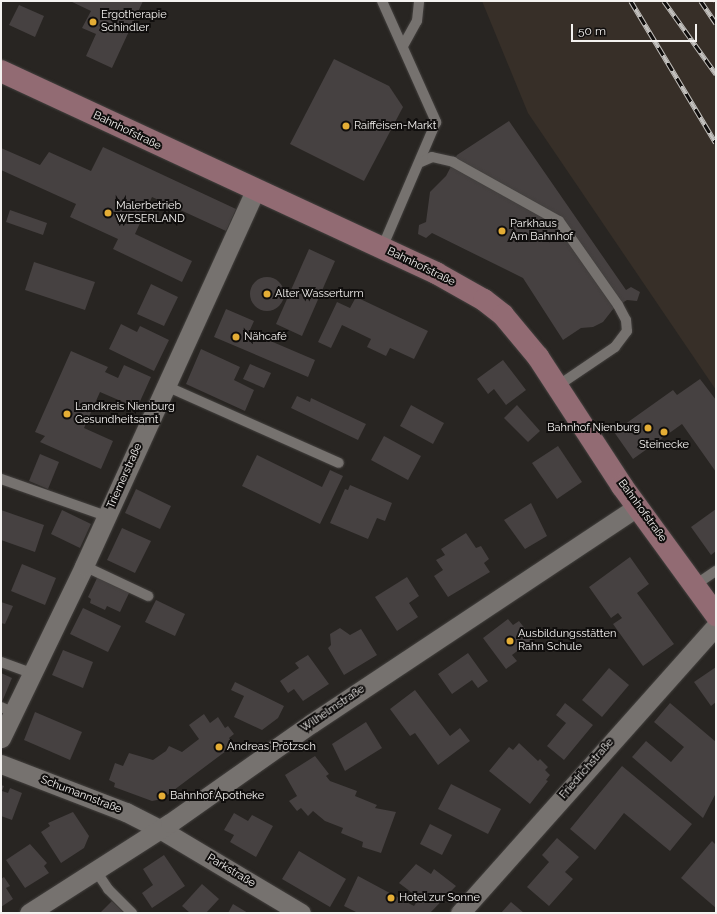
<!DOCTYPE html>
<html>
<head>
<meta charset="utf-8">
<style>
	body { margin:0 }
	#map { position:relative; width:717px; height:914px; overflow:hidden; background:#282522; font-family:Raleway,sans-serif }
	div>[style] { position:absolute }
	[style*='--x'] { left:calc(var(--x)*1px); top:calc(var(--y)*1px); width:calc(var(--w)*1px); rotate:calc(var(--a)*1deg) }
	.built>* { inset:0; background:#372f28 }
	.building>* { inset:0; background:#464141 }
	.round { border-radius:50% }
	.roads { filter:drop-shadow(0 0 1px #43403e) drop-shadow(0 0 1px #43403e) }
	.service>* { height:10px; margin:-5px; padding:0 5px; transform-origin:5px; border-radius:5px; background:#76726f }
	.minor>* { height:19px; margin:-9.5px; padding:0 9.5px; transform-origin:9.5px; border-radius:9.5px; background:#76726f }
	.secondary>* { height:22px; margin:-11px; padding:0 11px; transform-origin:11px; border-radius:11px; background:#926b73 }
	.rail>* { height:4.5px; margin-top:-2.25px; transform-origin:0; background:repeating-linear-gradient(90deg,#100e0d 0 9px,#c2c0bd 0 18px); box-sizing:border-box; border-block:1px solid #c2c0bd }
	.dots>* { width:11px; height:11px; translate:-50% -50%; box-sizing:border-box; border:2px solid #100e0d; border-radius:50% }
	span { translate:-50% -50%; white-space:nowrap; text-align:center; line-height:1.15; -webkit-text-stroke:4px #100e0d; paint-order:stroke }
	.poi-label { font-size:11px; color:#f4f2f0 }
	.left { translate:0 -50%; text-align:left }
	.right { translate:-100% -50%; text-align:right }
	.street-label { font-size:11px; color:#f4f2f0 }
	.frame { position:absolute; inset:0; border:2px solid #f4f2f0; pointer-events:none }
	.scale { position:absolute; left:571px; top:24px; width:126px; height:18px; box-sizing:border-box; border:2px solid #f4f2f0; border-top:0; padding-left:5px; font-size:12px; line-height:14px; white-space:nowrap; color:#f4f2f0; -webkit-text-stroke:3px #100e0d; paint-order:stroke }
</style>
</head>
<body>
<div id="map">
	<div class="built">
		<div style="clip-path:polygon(482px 1px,716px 1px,716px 390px,528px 113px)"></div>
	</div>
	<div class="building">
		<div style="clip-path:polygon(70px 1px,143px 1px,112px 68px,86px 56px,96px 34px,82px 28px,91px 11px)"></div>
		<div style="clip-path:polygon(19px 5px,44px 16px,35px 37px,9px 25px)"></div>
		<div style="clip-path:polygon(334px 59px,389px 86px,403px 107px,364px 181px,290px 144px)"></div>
		<div style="clip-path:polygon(509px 121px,626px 290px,631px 287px,640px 292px,637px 301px,627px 300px,614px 308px,603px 322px,593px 327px,581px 328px,563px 340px,523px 278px,432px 233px,426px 238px,418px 234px,419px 225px,426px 222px,430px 192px,446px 176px,457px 155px)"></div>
		<div style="clip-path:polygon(103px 147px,236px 209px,226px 231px,152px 197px,135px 234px,192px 261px,182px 282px,113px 249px,118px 239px,70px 217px,76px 204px,1px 170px,1px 148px,40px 165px,49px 152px,91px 171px)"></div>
		<div style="clip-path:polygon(10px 210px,47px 223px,43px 235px,6px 222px)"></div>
		<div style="clip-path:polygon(309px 249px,335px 261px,302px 336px,276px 324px)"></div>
		<div style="clip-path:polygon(34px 262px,95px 282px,85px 310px,25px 290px)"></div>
		<div class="round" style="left:250px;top:277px;width:34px;height:34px"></div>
		<div style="clip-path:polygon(151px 284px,178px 297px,164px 326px,137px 314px)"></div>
		<div style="clip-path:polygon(356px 297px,428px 331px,414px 359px,390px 348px,386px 356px,367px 347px,371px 339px,342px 325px,331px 348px,318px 342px,337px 302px,350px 308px)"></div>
		<div style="clip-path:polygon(226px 309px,254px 321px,249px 332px,315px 360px,308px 377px,214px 337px)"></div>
		<div style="clip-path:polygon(121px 324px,137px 332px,140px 326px,169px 340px,154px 371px,109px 349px)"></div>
		<div style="clip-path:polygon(201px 349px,240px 367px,234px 380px,254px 390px,245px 411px,186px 384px)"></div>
		<div style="clip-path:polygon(71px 351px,108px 367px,105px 372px,118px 378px,124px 365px,151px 377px,137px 408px,100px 392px,84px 428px,113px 441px,101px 469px,40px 442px,45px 436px,35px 432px)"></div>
		<div style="clip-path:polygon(503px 360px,526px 390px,506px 405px,494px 389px,488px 394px,477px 379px)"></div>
		<div style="clip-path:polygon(250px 364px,271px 373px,264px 388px,243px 379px)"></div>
		<div style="clip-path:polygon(700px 379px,716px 400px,716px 472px,682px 424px,633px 459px,614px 432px,673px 390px,677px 395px)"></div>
		<div style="clip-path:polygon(297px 396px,310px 402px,311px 398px,366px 424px,358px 440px,291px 408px)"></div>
		<div style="clip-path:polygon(411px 405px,444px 423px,433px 444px,400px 426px)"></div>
		<div style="clip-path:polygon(517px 405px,540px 431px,528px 442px,504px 418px)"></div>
		<div style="clip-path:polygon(384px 436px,421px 456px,408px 480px,371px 460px)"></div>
		<div style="clip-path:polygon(558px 446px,582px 482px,557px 499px,532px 463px)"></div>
		<div style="clip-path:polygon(40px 454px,59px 462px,48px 489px,29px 481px)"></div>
		<div style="clip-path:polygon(257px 455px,322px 487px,330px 470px,343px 476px,320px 524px,242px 486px)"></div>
		<div style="clip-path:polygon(350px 485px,392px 503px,385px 521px,377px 518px,368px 539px,330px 523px,345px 489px,348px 490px)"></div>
		<div style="clip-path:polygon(136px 489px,171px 506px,160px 529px,125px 513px)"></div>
		<div style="clip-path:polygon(531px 503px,547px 536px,525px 549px,504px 520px)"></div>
		<div style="clip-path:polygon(716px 509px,716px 551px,711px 555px,691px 527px)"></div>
		<div style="clip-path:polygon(1px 510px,44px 525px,35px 552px,1px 540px)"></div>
		<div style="clip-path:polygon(62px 510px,91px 524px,80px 548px,51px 534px)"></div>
		<div style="clip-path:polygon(122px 528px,151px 541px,135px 573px,107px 560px)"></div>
		<div style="clip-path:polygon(466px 533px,476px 548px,481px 546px,489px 559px,484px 563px,490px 572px,448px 597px,434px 576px,443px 570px,436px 560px,445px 555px,441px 549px)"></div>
		<div style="clip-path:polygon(630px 557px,649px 584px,637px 593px,674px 644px,643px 666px,613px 624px,622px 618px,618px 613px,611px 618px,589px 587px)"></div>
		<div style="clip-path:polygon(22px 564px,56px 578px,45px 605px,11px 591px)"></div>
		<div style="clip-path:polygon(98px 576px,130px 591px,120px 612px,107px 606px,105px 610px,90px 603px,91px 599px,88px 597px)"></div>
		<div style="clip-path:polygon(407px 577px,419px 596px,409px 603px,418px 617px,397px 631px,375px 597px)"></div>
		<div style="clip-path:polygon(156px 600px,185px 614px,175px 636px,145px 622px)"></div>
		<div style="clip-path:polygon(1px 602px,13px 606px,5px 624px,1px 623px)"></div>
		<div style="clip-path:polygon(83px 608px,121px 626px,108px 652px,70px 634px)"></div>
		<div style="clip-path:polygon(508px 619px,513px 625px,519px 621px,533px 639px,512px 655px,517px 661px,506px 669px,483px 638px)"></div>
		<div style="clip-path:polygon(340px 628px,350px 635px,361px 629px,377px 655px,344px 675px,328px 648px,331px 645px,330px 634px)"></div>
		<div style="clip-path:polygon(63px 650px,93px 662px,83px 688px,52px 675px)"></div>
		<div style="clip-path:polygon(468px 653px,488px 681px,478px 688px,472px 680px,452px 694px,438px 674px)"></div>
		<div style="clip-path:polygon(308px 655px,329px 684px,303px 701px,294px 689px,288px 693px,280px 681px,299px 668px,295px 663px)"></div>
		<div style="clip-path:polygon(716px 667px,716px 702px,711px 706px,694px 682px)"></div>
		<div style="clip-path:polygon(609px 668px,629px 685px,602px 717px,582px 700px)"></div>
		<div style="clip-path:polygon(1px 673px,12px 678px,2px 702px,1px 702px)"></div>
		<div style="clip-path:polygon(235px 682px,284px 706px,278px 718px,262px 730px,234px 717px,244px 696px,231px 690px)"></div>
		<div style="clip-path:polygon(415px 690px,450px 736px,460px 728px,470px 741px,438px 765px,415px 733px,410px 736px,390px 709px)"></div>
		<div style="clip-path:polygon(565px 703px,593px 725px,564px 760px,547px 746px,566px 723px,556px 715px)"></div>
		<div style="clip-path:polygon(670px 703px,716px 742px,716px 793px,703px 818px,632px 757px,646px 741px,671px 762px,684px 747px,654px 722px)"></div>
		<div style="clip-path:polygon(35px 712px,82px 732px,70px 760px,24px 740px)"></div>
		<div style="clip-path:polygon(204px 714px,210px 723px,218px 717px,225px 728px,228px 726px,234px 734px,229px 738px,234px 745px,162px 799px,152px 801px,114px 787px,115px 783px,109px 780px,115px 763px,123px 766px,129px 753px,153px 760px,166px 751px,169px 746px,182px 752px,199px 739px,189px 725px)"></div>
		<div style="clip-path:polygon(366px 722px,382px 748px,345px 771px,332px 744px)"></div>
		<div style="clip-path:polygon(519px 743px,538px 761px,540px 759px,548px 767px,545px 770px,550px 775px,546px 780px,548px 781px,530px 804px,489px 771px,509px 747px,513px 750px)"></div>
		<div style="clip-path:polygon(315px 756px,329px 774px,326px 776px,330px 781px,357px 791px,355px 796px,377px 805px,375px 808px,396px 812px,381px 853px,362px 847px,363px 842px,341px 833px,343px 828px,325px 821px,313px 811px,308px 816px,301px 808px,297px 811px,289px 801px,297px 796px,285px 775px)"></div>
		<div style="clip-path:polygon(622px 766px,692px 824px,670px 851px,624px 813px,595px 850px,570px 829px)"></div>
		<div style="clip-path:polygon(451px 784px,501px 809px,488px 834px,438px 809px)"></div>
		<div style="clip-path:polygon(1px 785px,4px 786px,2px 791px,8px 793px,10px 788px,22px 793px,12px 820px,1px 816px)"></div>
		<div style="clip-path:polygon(73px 812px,89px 836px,84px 848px,61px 863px,41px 832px,50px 826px,48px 823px)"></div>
		<div style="clip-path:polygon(234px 813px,248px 821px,252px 815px,273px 826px,256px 857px,230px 842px,234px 835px,224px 830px)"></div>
		<div style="clip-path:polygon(430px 824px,452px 835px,442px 855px,420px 844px)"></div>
		<div style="clip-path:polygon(557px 838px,579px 857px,565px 872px,573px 879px,549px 906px,527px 887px,549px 862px,542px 855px)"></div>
		<div style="clip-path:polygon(712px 841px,716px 845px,716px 908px,681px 878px)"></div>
		<div style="clip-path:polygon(30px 844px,47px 863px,44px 866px,49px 873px,25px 888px,6px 860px)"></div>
		<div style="clip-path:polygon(299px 851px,346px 879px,330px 907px,282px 879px)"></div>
		<div style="clip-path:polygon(164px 855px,185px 886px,152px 908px,142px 893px,153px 885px,143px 869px)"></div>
		<div style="clip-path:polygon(416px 864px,431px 874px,434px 869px,456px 886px,430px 913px,358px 913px,344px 906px,358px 876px,414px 906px,419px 898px,399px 883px)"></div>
		<div style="clip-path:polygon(4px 877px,10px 886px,6px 888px,13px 899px,1px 907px,1px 879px)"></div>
		<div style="clip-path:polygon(202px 884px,219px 899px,206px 913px,190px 913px,182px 906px)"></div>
		<div style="clip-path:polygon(112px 901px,124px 913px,100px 913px)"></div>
		<div style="clip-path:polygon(511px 902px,524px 913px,501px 913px)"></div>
		<div style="clip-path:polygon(233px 904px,248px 913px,228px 913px)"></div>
	</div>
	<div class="roads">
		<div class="service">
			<div style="--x:382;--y:1;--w:133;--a:65.9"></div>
			<div style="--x:436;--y:122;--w:137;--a:113.2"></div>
			<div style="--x:403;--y:46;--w:29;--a:-61"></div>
			<div style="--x:417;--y:21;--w:20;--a:-84"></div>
			<div style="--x:421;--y:162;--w:12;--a:-24"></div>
			<div style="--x:432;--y:157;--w:22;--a:13"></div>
			<div style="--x:453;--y:162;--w:121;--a:29.1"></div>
			<div style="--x:559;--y:221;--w:103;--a:54.9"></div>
			<div style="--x:618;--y:305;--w:17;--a:62"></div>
			<div style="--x:626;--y:320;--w:11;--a:85"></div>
			<div style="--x:627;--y:331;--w:20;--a:127"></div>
			<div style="--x:615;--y:347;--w:68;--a:145.8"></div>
			<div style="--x:166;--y:386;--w:189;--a:24"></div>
			<div style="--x:1;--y:479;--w:111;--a:19.4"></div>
			<div style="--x:84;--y:566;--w:71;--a:25.1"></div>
			<div style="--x:695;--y:585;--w:25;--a:-34"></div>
			<div style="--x:1;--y:662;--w:32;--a:20"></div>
			<div style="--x:1;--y:707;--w:12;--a:24"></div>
			<div style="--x:96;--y:871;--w:22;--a:56"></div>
			<div style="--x:108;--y:889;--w:34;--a:45"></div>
		</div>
		<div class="minor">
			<div style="--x:1;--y:738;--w:191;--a:-64.2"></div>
			<div style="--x:84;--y:566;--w:413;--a:-65.5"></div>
			<div style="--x:1;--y:764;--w:134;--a:21"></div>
			<div style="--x:126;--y:812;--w:38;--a:27"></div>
			<div style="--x:160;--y:829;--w:164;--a:30.8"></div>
			<div style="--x:29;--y:913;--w:167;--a:-32.6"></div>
			<div style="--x:170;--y:823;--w:174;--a:-35.2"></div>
			<div style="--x:312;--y:723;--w:390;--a:-33.6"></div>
			<div style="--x:460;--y:913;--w:385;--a:-48.3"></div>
		</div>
		<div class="secondary">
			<div style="--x:1;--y:71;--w:480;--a:24.9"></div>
			<div style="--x:436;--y:273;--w:55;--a:29.4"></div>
			<div style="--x:484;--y:300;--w:24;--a:38"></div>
			<div style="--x:503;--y:315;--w:55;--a:50.2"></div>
			<div style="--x:538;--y:357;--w:154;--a:56.9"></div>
			<div style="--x:622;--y:486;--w:160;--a:53.9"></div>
		</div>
	</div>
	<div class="rail">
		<div style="--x:631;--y:1;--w:165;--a:59.1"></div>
		<div style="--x:664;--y:1;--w:90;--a:54.5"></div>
		<div style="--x:701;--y:1;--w:27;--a:56"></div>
		<div style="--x:716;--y:1;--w:1;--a:90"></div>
	</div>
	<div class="dots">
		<div style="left:93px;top:22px;background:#e4ad35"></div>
		<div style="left:346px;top:126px;background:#e4ad35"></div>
		<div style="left:108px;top:213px;background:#e4ad35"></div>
		<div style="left:502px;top:231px;background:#e4ad35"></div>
		<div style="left:267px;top:294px;background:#e4ad35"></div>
		<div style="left:236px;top:337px;background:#e4ad35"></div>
		<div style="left:67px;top:414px;background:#e4ad35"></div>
		<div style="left:648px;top:428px;background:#e4ad35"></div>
		<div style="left:664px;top:432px;background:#e4ad35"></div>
		<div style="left:510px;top:641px;background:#e4ad35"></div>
		<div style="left:219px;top:747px;background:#e4ad35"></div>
		<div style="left:162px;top:796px;background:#e4ad35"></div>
		<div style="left:391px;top:898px;background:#e4ad35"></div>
	</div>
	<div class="poi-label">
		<span class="left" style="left:101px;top:22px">Ergotherapie<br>Schindler</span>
		<span class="left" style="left:354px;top:126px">Raiffeisen-Markt</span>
		<span class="left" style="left:116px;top:213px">Malerbetrieb<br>WESERLAND</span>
		<span class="left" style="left:510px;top:231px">Parkhaus<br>Am Bahnhof</span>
		<span class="left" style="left:275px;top:294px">Alter Wasserturm</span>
		<span class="left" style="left:244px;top:337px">Nähcafé</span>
		<span class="left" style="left:75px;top:414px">Landkreis Nienburg<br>Gesundheitsamt</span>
		<span class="right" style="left:640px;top:428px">Bahnhof Nienburg</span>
		<span style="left:664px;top:445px">Steinecke</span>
		<span class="left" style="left:518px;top:641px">Ausbildungsstätten<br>Rahn Schule</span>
		<span class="left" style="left:227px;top:747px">Andreas Prötzsch</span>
		<span class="left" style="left:170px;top:796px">Bahnhof Apotheke</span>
		<span class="left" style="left:399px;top:898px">Hotel zur Sonne</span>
	</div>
	<div class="street-label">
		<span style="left:127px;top:131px;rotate:26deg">Bahnhofstraße</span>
		<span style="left:421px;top:267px;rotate:26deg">Bahnhofstraße</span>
		<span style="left:125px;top:476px;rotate:-66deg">Triemerstraße</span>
		<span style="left:642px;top:511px;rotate:54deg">Bahnhofstraße</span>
		<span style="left:333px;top:709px;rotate:-34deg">Wilhelmstraße</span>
		<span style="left:587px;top:769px;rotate:-49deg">Friedrichstraße</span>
		<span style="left:81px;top:795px;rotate:21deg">Schumannstraße</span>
		<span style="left:231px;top:871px;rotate:31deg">Parkstraße</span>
	</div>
	<div class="frame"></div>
	<div class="scale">50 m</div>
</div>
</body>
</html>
